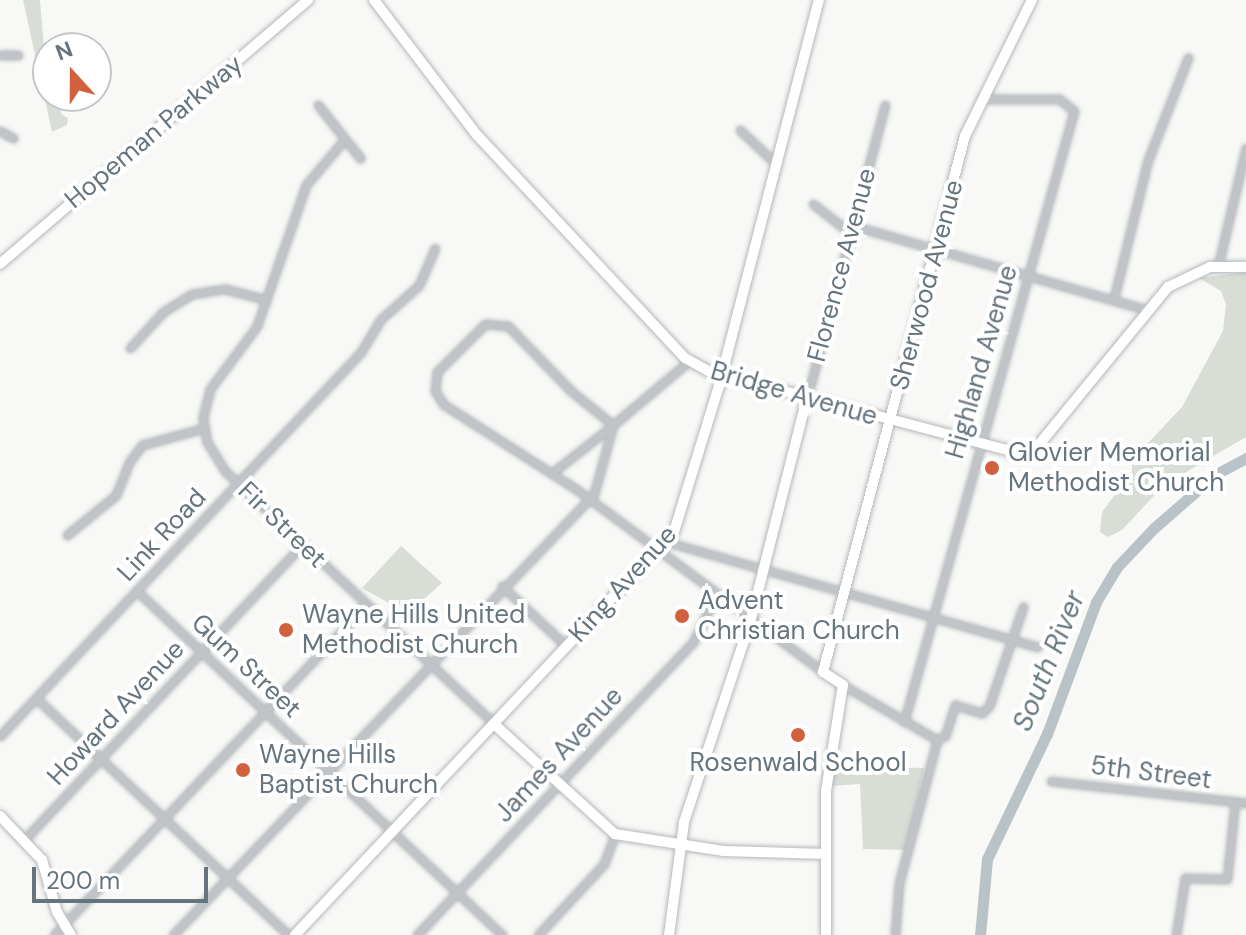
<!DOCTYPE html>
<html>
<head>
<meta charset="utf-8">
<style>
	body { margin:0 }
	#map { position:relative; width:1246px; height:935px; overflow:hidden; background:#f8f9f6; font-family:"DM Sans",sans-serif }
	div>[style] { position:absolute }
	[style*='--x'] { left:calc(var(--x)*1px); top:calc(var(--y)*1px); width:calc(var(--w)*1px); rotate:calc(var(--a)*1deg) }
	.green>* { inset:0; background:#d8ddd6 }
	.river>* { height:11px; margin:-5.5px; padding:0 5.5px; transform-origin:5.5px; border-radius:5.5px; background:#b9c3c7 }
	.roads { filter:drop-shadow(0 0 2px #b3b8bc) drop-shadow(0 0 2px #b3b8bc) }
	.street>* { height:7px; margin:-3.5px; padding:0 3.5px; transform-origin:3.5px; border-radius:3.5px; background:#c0c4c7 }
	.secondary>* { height:10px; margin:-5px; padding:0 5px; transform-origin:5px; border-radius:5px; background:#fff }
	.dots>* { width:22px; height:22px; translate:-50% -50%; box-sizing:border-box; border:4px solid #fff; border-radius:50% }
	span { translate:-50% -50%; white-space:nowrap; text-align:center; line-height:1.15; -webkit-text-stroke:8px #fff; paint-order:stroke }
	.street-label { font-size:26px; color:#66747e }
	.poi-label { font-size:26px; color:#66747e }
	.left { translate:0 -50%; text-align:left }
	.water-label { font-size:28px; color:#67797f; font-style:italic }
	.north { position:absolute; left:32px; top:32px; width:80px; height:80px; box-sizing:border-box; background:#fff; border:2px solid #c2c7cb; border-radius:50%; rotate:339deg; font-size:22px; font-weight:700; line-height:32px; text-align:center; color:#66747e }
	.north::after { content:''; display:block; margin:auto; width:28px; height:36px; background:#d2603c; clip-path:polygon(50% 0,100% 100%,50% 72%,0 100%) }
	.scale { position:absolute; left:32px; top:867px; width:176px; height:36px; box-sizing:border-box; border:4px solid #66747e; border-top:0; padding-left:10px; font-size:24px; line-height:28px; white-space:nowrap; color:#66747e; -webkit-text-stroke:6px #fff; paint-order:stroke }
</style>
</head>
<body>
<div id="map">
	<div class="green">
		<div style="clip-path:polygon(23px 0,40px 0,48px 96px,57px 96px,62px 115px,68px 118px,67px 125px,52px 132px)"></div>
		<div style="clip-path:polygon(1246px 272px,1246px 437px,1164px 485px,1122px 530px,1108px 537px,1100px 532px,1102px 512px,1132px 472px,1132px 460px,1182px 407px,1223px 331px,1226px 304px,1221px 291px,1199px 278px)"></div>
		<div style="clip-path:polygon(401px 546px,442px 583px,423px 600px,394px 606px,362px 588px)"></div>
		<div style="clip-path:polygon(832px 766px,924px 768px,906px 850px,863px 849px,860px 784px,831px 786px)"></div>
	</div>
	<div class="river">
		<div style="--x:980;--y:935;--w:76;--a:-84.7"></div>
		<div style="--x:987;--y:859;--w:139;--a:-64.4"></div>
		<div style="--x:1047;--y:734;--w:141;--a:-69.6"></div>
		<div style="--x:1096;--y:602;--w:41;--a:-59"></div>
		<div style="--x:1117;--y:567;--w:54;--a:-46.5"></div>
		<div style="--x:1154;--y:528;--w:82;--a:-41.1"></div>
		<div style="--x:1216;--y:474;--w:34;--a:-28"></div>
	</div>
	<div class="roads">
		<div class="street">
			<div style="--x:0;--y:55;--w:18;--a:0"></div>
			<div style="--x:318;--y:105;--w:68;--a:51.6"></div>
			<div style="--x:740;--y:130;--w:51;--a:43.4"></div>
			<div style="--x:0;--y:131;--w:15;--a:28"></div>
			<div style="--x:344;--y:140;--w:59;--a:130.2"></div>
			<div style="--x:306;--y:185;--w:149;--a:109.2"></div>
			<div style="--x:257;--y:326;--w:79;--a:126.7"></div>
			<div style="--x:210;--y:389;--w:30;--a:104"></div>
			<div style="--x:203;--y:418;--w:24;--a:81"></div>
			<div style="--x:207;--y:442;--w:34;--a:58"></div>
			<div style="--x:225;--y:471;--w:369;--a:43.2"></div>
			<div style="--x:813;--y:204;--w:46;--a:37.9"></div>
			<div style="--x:851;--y:225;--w:308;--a:16"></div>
			<div style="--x:1218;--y:266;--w:121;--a:-76.7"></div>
			<div style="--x:1114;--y:298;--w:142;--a:-76.2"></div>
			<div style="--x:1148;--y:160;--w:110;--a:-68.6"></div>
			<div style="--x:130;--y:348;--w:49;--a:-47.5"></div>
			<div style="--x:163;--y:312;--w:34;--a:-32"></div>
			<div style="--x:192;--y:294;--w:33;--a:-9"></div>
			<div style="--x:225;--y:289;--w:43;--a:14.7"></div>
			<div style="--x:807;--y:398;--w:303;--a:-75.1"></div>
			<div style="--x:552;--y:473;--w:78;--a:-38.2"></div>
			<div style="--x:613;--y:425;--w:54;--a:-141"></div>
			<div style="--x:571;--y:391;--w:91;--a:-134.1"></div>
			<div style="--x:508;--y:326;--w:23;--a:-175"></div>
			<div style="--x:485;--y:324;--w:68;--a:135"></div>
			<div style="--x:437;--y:372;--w:19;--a:96"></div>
			<div style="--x:435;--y:391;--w:15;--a:58"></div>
			<div style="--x:443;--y:404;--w:158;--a:32.6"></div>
			<div style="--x:576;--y:489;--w:307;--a:36.5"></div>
			<div style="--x:67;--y:535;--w:63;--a:-39.2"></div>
			<div style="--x:116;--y:495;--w:37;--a:-68"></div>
			<div style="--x:130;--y:461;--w:20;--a:-53"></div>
			<div style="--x:142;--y:445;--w:64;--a:-15.3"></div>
			<div style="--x:667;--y:542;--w:385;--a:15.8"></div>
			<div style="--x:502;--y:586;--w:89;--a:43.2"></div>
			<div style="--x:137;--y:591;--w:502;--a:43.3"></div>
			<div style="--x:843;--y:685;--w:109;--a:30.3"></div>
			<div style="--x:36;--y:698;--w:346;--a:43.2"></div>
			<div style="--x:904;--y:722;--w:634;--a:-74.45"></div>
			<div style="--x:1074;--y:111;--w:19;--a:-141"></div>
			<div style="--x:1059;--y:99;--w:79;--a:180"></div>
			<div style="--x:0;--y:736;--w:527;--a:-46.77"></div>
			<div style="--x:361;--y:352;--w:37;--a:-59"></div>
			<div style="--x:380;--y:320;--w:52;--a:-41.9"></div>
			<div style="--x:419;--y:285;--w:40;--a:-66.6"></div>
			<div style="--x:937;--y:740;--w:9;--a:-27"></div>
			<div style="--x:945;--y:736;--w:33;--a:-72"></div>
			<div style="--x:955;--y:705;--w:28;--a:17"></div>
			<div style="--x:982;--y:713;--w:10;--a:-45"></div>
			<div style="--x:989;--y:706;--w:105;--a:-71"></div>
			<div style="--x:1051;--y:781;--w:196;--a:6.4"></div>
			<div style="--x:24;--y:840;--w:405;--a:-46.7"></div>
			<div style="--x:54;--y:935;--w:454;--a:-46.6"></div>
			<div style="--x:173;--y:935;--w:610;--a:-46.33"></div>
			<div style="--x:594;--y:494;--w:72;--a:-74.6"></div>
			<div style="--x:613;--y:425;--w:99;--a:-40.1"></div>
			<div style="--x:417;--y:935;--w:403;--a:-46.7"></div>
			<div style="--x:693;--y:642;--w:54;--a:-63.4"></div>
			<div style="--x:538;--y:935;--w:97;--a:-47.1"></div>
			<div style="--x:604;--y:864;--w:32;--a:-70"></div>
			<div style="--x:895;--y:935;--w:52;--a:-85.6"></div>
			<div style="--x:899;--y:883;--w:148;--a:-75.1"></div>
			<div style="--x:1176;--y:935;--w:58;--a:-81"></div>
			<div style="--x:1185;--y:878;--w:42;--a:1.4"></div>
			<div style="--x:1227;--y:879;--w:77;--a:-84.1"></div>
		</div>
		<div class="secondary">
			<div style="--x:374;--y:0;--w:170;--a:52.7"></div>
			<div style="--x:477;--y:135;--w:305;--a:47"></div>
			<div style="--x:685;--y:358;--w:26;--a:29"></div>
			<div style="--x:708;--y:371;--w:326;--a:14.8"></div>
			<div style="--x:1023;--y:454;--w:16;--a:-27"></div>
			<div style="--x:1037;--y:447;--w:207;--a:-50.7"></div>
			<div style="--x:1168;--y:287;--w:47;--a:-25.5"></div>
			<div style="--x:1210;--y:267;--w:36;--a:0"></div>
			<div style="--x:0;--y:264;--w:406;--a:-40.6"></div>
			<div style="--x:494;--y:724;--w:164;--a:42.3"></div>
			<div style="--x:615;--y:834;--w:110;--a:8.9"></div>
			<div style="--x:724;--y:851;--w:102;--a:1.7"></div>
			<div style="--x:0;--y:816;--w:61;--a:46.3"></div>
			<div style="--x:42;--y:860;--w:54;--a:73.9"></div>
			<div style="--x:57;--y:912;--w:27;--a:59"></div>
			<div style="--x:295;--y:935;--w:553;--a:-46.76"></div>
			<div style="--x:674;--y:532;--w:153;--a:-72.9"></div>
			<div style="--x:719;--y:386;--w:399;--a:-75.5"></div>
			<div style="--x:669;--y:935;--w:114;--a:-82.4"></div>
			<div style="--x:684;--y:822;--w:210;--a:-71.7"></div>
			<div style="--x:750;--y:623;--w:232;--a:-75.8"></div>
			<div style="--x:826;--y:935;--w:144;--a:-90"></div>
			<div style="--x:826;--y:791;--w:107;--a:-80.9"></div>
			<div style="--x:843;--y:685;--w:24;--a:-147"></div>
			<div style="--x:823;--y:672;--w:554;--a:-75.16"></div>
			<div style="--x:965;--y:136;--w:152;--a:-63.8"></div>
		</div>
	</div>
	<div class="dots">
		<div style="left:992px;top:468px;background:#d2603c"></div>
		<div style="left:682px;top:616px;background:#d2603c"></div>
		<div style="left:286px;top:630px;background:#d2603c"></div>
		<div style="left:798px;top:735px;background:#d2603c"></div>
		<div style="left:243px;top:770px;background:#d2603c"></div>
	</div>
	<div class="street-label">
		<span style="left:154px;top:132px;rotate:-40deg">Hopeman Parkway</span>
		<span style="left:842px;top:265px;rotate:-75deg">Florence Avenue</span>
		<span style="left:927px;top:285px;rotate:-75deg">Sherwood Avenue</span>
		<span style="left:982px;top:362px;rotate:-74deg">Highland Avenue</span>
		<span style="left:794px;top:394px;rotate:16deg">Bridge Avenue</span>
		<span style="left:282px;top:525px;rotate:44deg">Fir Street</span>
		<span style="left:162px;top:535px;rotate:-47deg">Link Road</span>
		<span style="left:623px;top:584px;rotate:-48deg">King Avenue</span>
		<span style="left:246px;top:666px;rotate:43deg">Gum Street</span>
		<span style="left:116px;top:713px;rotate:-47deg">Howard Avenue</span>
		<span style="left:559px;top:755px;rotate:-47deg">James Avenue</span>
		<span style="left:1151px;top:773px;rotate:7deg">5th Street</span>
	</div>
	<div class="poi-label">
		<span class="left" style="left:1008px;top:468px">Glovier Memorial<br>Methodist Church</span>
		<span class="left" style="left:698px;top:616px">Advent<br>Christian Church</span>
		<span class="left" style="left:302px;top:630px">Wayne Hills United<br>Methodist Church</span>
		<span class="left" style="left:259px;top:770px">Wayne Hills<br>Baptist Church</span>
		<span style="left:798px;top:763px">Rosenwald School</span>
	</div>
	<div class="water-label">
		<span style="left:1049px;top:661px;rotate:-68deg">South River</span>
	</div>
	<div class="north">N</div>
	<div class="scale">200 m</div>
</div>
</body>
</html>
